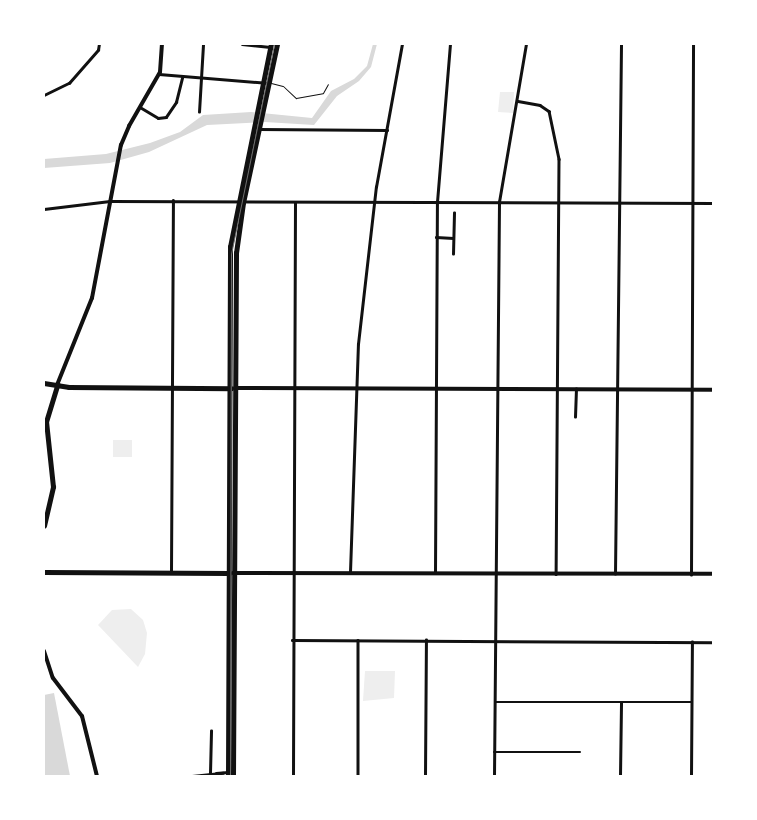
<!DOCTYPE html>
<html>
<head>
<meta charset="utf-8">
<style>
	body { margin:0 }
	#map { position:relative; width:757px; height:820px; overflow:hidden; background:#fff; font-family:Roboto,sans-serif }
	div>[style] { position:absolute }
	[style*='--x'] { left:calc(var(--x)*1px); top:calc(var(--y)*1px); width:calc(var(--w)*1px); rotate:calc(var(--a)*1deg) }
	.green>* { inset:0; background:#eee }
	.water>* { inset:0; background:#d9d9d9 }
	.service>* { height:1px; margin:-0.5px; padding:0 0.5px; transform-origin:0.5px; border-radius:0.5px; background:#111 }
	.minor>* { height:2.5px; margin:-1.25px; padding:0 1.25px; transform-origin:1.25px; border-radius:1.25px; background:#111 }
	.tertiary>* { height:3px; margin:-1.5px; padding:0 1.5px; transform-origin:1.5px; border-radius:1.5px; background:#111 }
	.secondary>* { height:4px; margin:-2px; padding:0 2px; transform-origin:2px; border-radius:2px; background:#111 }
	.primary>* { height:4.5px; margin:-2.25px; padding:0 2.25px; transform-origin:2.25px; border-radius:2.25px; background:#111 }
	.rail>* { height:1px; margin:-0.5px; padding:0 0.5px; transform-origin:0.5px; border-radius:0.5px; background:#707070 }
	span { translate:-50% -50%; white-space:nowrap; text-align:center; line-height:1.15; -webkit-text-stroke:4.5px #fff; paint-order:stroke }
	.frame { position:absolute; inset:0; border:45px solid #fff; pointer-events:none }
</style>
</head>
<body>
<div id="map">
	<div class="green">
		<div style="clip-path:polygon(500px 92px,514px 92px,513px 113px,498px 112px)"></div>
		<div style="clip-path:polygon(113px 440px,132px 440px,132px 457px,113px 457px)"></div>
		<div style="clip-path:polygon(131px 609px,143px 620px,147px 633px,145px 654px,138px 667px,98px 625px,112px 610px)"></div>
		<div style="clip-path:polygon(365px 671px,395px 671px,394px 698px,363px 701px)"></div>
	</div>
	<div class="water">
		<div style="clip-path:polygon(373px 44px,377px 44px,371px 67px,359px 81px,337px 96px,314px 125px,265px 122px,207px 125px,149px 152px,110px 163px,44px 168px,44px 159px,106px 154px,150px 143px,180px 132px,203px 115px,251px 112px,312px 118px,331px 91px,354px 79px,367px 66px)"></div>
		<div style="clip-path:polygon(54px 693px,70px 776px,44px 776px,44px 695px)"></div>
	</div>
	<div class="service">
		<div style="--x:271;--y:83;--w:12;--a:14"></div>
		<div style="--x:283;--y:86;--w:18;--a:43"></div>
		<div style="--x:296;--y:98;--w:27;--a:-10"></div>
		<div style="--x:323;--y:93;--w:10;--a:-61"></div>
	</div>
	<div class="minor">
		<div style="--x:242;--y:44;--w:28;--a:6"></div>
		<div style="--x:159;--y:74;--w:110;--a:4.7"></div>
		<div style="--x:44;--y:95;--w:28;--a:-26"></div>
		<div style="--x:69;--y:83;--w:44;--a:-48.7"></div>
		<div style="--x:98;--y:50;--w:6;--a:-81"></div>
		<div style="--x:518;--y:101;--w:22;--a:10"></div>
		<div style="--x:540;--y:105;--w:11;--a:34"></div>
		<div style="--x:549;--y:111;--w:49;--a:78.2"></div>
		<div style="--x:559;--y:159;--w:415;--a:90.4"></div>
		<div style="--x:140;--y:107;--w:21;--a:31"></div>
		<div style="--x:158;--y:118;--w:8;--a:-7"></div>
		<div style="--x:166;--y:117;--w:18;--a:-56"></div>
		<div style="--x:176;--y:102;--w:25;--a:-76"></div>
		<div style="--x:199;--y:112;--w:68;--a:-86.6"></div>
		<div style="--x:259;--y:129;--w:128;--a:0.4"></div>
		<div style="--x:44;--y:209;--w:66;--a:-6.9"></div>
		<div style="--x:436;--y:237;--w:17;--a:3"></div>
		<div style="--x:453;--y:254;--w:41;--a:-88.6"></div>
		<div style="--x:575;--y:417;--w:28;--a:-88"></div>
		<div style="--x:350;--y:572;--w:228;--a:-88"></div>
		<div style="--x:358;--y:344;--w:158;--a:-83.5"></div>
		<div style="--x:376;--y:187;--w:145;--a:-79.7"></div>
		<div style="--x:435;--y:573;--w:371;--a:-89.7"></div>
		<div style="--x:437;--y:202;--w:159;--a:-85.3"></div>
		<div style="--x:615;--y:574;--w:530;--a:-89.35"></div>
		<div style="--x:691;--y:575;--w:531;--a:-89.78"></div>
		<div style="--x:292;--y:640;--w:421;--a:0.3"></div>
		<div style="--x:358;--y:640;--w:136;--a:90"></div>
		<div style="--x:495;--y:702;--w:196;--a:0"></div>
		<div style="--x:494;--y:752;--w:86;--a:0"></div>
		<div style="--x:210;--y:773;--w:42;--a:-88.6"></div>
		<div style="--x:216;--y:773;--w:12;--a:-5"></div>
		<div style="--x:192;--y:776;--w:31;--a:-6"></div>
		<div style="--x:293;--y:776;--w:573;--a:-89.8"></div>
		<div style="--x:425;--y:776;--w:136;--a:-89.6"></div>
		<div style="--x:494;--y:776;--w:574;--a:-89.5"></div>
		<div style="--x:499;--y:202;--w:160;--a:-80.3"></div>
		<div style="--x:620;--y:776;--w:73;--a:-89.2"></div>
		<div style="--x:691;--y:776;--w:134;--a:-89.6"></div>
	</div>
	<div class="tertiary">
		<div style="--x:111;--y:201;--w:602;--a:0.19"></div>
		<div style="--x:171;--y:572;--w:372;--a:-89.7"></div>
	</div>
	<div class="secondary">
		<div style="--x:57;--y:385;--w:94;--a:-68.1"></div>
		<div style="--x:92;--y:298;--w:156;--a:-79.3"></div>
		<div style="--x:121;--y:145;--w:21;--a:-67"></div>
		<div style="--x:129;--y:126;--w:62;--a:-60.1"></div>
		<div style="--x:160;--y:72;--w:28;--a:-86"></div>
		<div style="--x:235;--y:388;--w:478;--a:0.2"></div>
		<div style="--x:233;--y:573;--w:480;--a:0.1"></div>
		<div style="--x:44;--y:651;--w:28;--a:72"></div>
		<div style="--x:53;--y:678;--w:48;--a:52.7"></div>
		<div style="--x:82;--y:716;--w:62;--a:76"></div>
	</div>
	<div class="primary">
		<div style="--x:44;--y:383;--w:25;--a:9"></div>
		<div style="--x:69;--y:387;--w:162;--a:0.4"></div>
		<div style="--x:44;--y:526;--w:40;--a:-77"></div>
		<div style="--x:53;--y:487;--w:65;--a:-96.1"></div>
		<div style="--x:46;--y:422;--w:39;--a:-73"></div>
		<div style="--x:44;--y:572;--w:185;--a:0.3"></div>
		<div style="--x:228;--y:776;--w:529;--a:-89.78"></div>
		<div style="--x:230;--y:247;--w:207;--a:-78.6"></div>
		<div style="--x:233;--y:776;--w:523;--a:-89.67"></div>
		<div style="--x:236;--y:253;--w:50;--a:-82"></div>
		<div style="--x:243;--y:203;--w:163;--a:-77.9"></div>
	</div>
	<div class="rail">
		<div style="--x:230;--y:776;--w:522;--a:-89.89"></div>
		<div style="--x:231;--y:254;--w:214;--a:-78.4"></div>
	</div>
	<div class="frame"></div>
</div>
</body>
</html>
